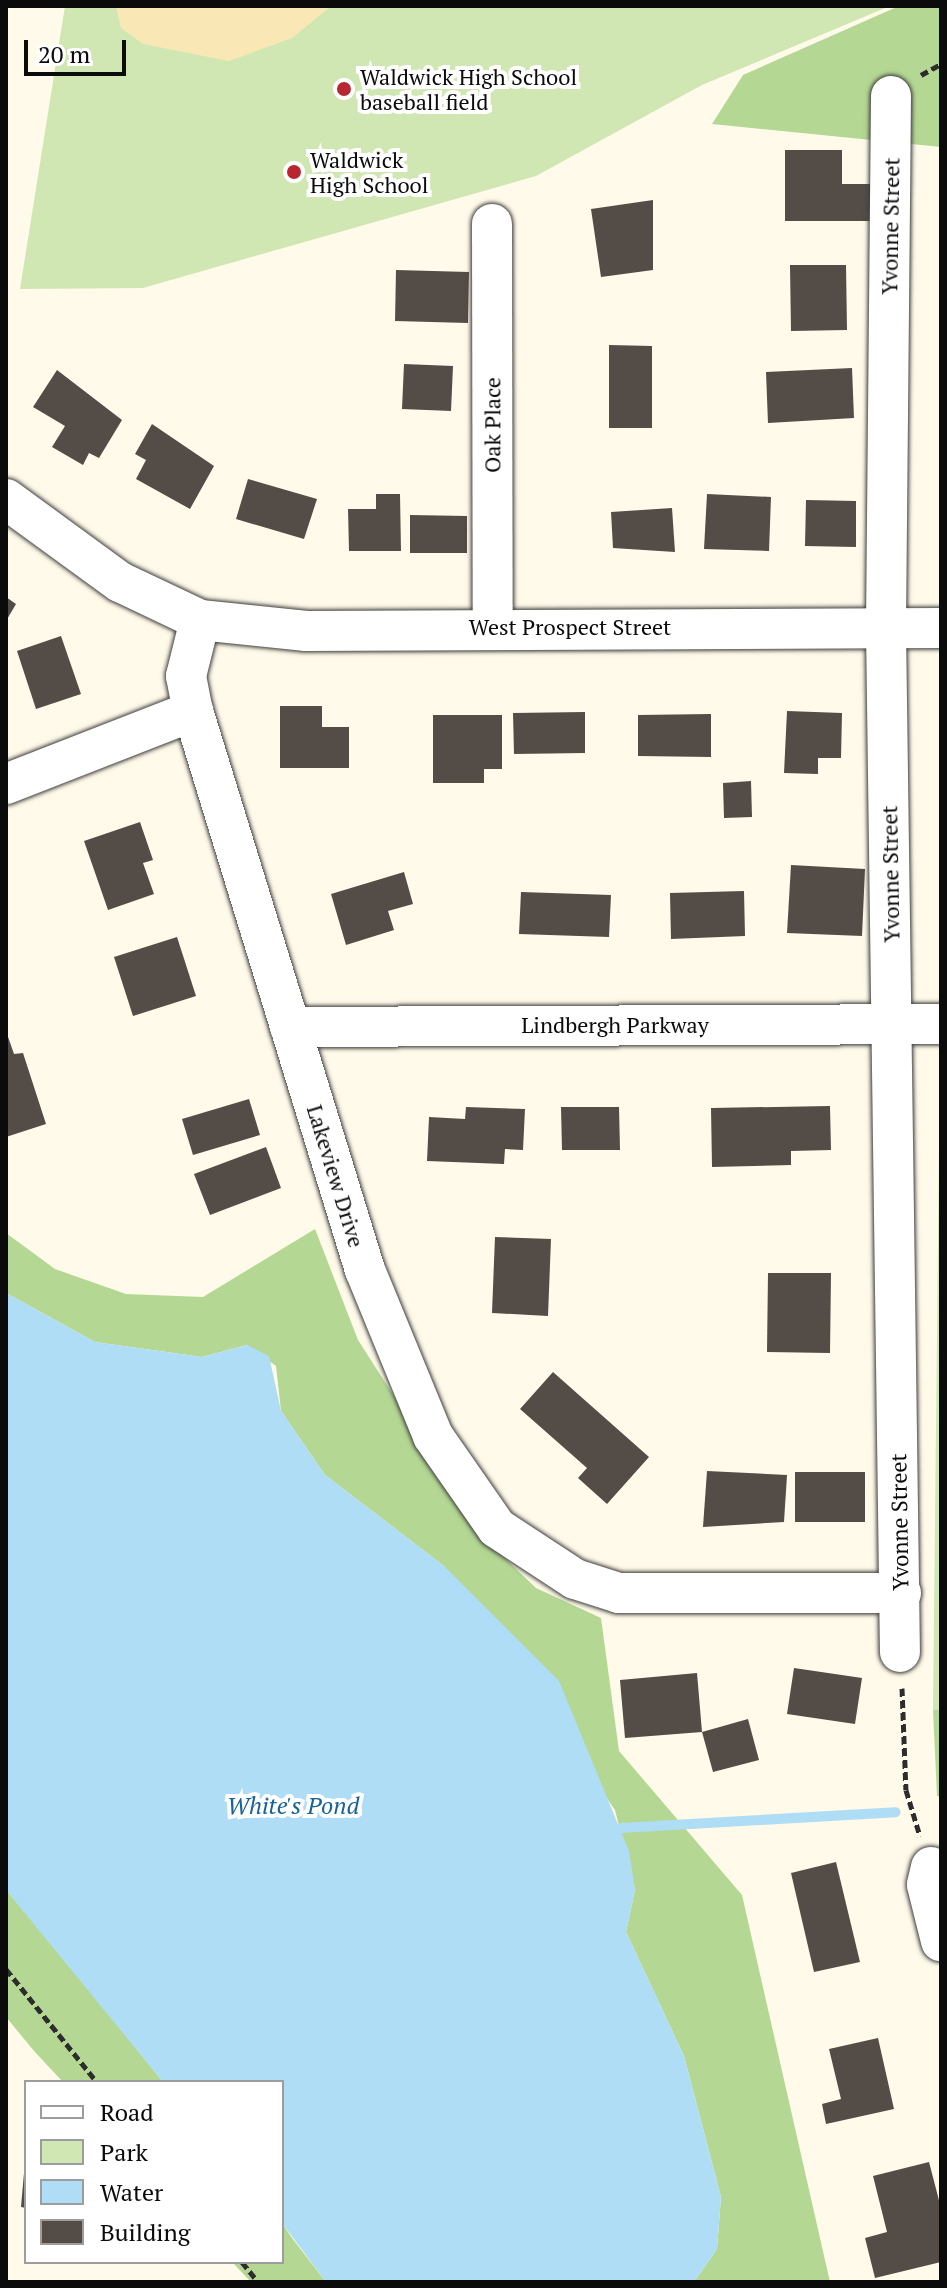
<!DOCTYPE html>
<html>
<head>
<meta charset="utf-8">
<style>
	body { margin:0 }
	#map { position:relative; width:947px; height:2288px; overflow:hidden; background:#fffae9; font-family:"PT Serif",serif }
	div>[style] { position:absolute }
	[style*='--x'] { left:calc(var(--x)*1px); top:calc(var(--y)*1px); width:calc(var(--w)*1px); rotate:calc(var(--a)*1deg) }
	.green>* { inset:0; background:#d0e7b4 }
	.forest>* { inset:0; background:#b4d894 }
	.sand>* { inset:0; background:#f9e8b6 }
	.water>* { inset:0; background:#afddf5 }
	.stream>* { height:10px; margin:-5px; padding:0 5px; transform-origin:5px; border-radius:5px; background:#afddf5 }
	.building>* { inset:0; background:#534c47 }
	.path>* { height:5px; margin-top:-2.5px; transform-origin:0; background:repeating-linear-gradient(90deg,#2d2d2d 0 8px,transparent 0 12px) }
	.roads { filter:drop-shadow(0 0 2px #3e3e3e) drop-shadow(0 0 2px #3e3e3e) }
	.street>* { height:40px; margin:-20px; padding:0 20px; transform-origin:20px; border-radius:20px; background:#fff }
	.dots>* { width:22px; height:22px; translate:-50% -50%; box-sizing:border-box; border:4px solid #fff; border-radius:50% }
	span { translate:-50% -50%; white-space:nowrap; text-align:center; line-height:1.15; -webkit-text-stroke:8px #fff; paint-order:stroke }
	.poi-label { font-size:22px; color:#0b0b0b }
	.left { translate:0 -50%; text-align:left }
	.street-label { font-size:22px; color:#0b0b0b }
	.water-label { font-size:24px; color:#176499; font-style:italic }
	.frame { position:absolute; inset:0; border:8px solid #0b0b0b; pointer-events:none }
	.legend { position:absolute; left:24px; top:2080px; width:260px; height:184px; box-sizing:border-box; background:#fff; border:2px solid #9d9d9d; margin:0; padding:10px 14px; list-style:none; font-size:24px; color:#0b0b0b }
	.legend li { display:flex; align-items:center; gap:16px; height:40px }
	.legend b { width:40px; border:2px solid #9d9d9d }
	.scale { position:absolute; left:24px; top:40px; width:102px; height:36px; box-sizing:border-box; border:4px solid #0b0b0b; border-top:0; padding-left:10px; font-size:24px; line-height:28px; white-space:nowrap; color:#0b0b0b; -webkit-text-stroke:6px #fff; paint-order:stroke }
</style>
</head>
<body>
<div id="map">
	<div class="green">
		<div style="clip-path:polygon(65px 6px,890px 6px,702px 85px,536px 176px,143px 288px,20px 289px)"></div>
		<div style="clip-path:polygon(940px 1052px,941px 1052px,941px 1710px,933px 1710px)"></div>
	</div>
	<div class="forest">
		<div style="clip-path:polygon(899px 6px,941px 6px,941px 147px,712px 124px,743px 75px)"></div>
		<div style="clip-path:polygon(315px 1229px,358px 1340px,487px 1541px,536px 1588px,601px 1618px,619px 1751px,742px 1895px,830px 2282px,694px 2282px,717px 2249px,721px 2197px,684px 2056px,626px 1932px,635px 1890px,615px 1810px,444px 1566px,325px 1475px,281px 1411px,276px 1366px,247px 1345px,202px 1357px,95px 1342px,6px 1293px,6px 1233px,55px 1269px,126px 1294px,203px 1297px)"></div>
		<div style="clip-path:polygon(933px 1710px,941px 1710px,941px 1797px,937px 1796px)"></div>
		<div style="clip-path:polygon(6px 1890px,39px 1928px,163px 2082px,63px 2082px,34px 2051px,6px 2017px)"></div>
		<div style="clip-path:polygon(282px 2223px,292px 2238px,326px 2282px,251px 2282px,232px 2262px,282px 2262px)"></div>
	</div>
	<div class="sand">
		<div style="clip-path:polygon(116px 6px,331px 6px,292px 38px,229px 61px,143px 44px,121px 28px)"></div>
	</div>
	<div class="water">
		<div style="clip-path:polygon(6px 1293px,95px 1342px,202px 1357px,247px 1345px,269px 1356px,281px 1411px,325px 1475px,444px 1566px,559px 1681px,629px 1851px,635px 1890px,626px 1932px,684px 2056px,721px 2197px,717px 2249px,694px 2282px,326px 2282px,282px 2223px,282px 2082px,163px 2082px,6px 1890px)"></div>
	</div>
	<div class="stream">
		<div style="--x:621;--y:1828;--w:275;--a:-3.3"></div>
	</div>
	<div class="building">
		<div style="clip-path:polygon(785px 150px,842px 150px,842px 184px,874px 184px,874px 221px,785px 221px)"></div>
		<div style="clip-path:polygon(653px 200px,653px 270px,601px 277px,591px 209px)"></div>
		<div style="clip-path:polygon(790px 265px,846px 265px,847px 330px,791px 331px)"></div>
		<div style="clip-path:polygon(396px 270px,469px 272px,468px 323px,395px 321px)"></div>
		<div style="clip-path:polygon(609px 345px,652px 346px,652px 428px,609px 428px)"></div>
		<div style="clip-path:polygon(404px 364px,453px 366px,451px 411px,402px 409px)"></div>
		<div style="clip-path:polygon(852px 368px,854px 418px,768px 423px,766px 372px)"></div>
		<div style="clip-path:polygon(57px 370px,122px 420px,99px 458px,89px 453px,83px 465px,52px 447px,65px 426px,33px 407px)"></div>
		<div style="clip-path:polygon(152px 424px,214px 466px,190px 509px,136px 479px,146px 460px,135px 454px)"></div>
		<div style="clip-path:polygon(248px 479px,317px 499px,304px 539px,236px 519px)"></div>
		<div style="clip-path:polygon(376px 494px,400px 494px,401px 551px,349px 551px,348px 509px,376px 509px)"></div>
		<div style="clip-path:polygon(707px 494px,771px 497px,769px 551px,704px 549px)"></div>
		<div style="clip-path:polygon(806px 500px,856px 501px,856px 547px,805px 546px)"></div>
		<div style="clip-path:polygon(672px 508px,675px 552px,613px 548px,611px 512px)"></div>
		<div style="clip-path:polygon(410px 515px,467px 516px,467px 553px,410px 553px)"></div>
		<div style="clip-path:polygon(6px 597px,16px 604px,6px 621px)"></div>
		<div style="clip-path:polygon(61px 636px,81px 694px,36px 709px,17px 651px)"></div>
		<div style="clip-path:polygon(280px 706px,322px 706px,322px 727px,349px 727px,349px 768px,280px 768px)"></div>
		<div style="clip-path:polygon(787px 711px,842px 713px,841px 758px,818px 758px,818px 774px,784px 773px)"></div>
		<div style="clip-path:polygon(585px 712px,585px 753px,514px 754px,513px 713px)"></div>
		<div style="clip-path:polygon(711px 714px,711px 757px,638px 756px,638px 715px)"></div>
		<div style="clip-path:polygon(433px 715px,502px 715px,502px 769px,484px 769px,484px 783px,433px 783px)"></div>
		<div style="clip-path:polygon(751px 781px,752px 817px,724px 818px,723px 783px)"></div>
		<div style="clip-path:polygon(140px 822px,153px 860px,143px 863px,154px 894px,108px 910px,84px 841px)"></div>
		<div style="clip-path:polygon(791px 865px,865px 869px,862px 936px,787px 933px)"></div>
		<div style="clip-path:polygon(404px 872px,413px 904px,388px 911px,394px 930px,346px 945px,331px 894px)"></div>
		<div style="clip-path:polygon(744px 891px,745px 936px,671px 939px,670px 893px)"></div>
		<div style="clip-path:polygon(521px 892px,611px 895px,609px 937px,519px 934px)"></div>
		<div style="clip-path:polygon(177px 937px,196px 996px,133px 1016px,114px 957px)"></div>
		<div style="clip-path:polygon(6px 1031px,14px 1054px,23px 1053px,46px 1124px,6px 1137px)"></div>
		<div style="clip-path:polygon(249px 1099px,260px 1135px,193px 1155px,182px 1119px)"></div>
		<div style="clip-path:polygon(830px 1106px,831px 1150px,791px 1151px,791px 1165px,712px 1167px,711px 1108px)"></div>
		<div style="clip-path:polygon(466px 1107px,525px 1109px,523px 1150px,505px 1149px,504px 1164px,427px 1161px,429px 1117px,465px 1119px)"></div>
		<div style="clip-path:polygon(561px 1107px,619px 1107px,620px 1150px,562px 1150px)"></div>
		<div style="clip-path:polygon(266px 1147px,281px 1188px,210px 1215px,194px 1174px)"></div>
		<div style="clip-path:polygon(495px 1237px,551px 1239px,548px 1316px,492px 1313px)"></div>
		<div style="clip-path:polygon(768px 1273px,831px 1273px,830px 1353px,767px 1352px)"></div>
		<div style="clip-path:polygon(553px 1372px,649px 1457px,607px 1504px,578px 1478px,587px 1468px,520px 1409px)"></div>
		<div style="clip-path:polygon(707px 1471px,787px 1475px,784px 1522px,703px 1527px)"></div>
		<div style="clip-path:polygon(795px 1472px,865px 1472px,865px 1522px,795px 1522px)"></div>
		<div style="clip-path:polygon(794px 1668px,862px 1678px,855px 1724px,787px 1714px)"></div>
		<div style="clip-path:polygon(697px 1673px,702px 1732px,625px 1738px,620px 1680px)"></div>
		<div style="clip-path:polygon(748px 1719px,759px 1760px,713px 1772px,702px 1732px)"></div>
		<div style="clip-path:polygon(836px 1862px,860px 1962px,814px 1972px,791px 1873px)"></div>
		<div style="clip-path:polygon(878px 2038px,894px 2109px,826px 2124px,822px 2104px,841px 2099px,829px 2049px)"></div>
		<div style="clip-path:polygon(929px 2162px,941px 2208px,941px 2262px,875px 2278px,865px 2238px,887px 2232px,873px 2176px)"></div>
		<div style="clip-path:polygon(24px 2173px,26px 2173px,26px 2208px,21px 2207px)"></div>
	</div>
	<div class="path">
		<div style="--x:921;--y:75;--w:23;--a:-29"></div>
		<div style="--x:902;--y:1688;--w:102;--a:87.8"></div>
		<div style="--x:906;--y:1790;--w:48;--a:73.1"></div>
		<div style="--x:6;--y:1969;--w:145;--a:51.2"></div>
		<div style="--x:242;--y:2262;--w:26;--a:51"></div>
	</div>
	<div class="roads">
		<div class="street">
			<div style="--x:891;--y:96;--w:532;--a:90.54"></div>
			<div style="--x:886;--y:628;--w:1024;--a:89.22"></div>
			<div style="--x:492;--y:224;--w:403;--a:89.9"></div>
			<div style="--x:6;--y:499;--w:141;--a:36.1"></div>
			<div style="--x:120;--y:582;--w:89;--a:25.4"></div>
			<div style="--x:200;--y:620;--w:58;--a:104"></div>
			<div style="--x:186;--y:676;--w:36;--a:79"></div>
			<div style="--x:193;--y:711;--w:585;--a:72.9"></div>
			<div style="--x:365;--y:1270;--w:179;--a:67.7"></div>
			<div style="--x:433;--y:1436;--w:112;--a:55.2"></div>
			<div style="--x:497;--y:1528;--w:93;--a:33.2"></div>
			<div style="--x:575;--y:1579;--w:46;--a:17.7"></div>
			<div style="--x:619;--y:1593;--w:282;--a:0"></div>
			<div style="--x:200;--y:620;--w:107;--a:5.9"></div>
			<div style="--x:306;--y:631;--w:635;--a:-0.27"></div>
			<div style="--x:6;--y:784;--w:201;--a:-21.3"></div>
			<div style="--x:290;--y:1027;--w:651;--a:-0.26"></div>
			<div style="--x:931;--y:1867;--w:18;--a:103"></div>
			<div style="--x:927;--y:1885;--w:58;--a:76"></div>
		</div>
	</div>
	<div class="dots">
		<div style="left:344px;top:89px;background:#b72631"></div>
		<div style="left:294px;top:172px;background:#b72631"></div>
	</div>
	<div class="poi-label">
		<span class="left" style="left:360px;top:89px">Waldwick High School<br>baseball field</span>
		<span class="left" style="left:310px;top:172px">Waldwick<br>High School</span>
	</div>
	<div class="street-label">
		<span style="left:890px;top:226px;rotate:-89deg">Yvonne Street</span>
		<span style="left:492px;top:425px;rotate:-90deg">Oak Place</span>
		<span style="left:570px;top:627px">West Prospect Street</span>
		<span style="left:890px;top:874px;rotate:-91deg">Yvonne Street</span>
		<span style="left:615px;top:1025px">Lindbergh Parkway</span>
		<span style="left:336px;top:1176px;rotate:73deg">Lakeview Drive</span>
		<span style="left:899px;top:1522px;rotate:-91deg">Yvonne Street</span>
	</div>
	<div class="water-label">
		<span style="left:293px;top:1806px">White's Pond</span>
	</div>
	<div class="frame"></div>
	<ul class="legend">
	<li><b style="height:10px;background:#fff"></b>Road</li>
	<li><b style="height:22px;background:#d0e7b4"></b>Park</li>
	<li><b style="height:22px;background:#afddf5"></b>Water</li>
	<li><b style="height:22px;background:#534c47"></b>Building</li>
	</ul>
	<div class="scale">20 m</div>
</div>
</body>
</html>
